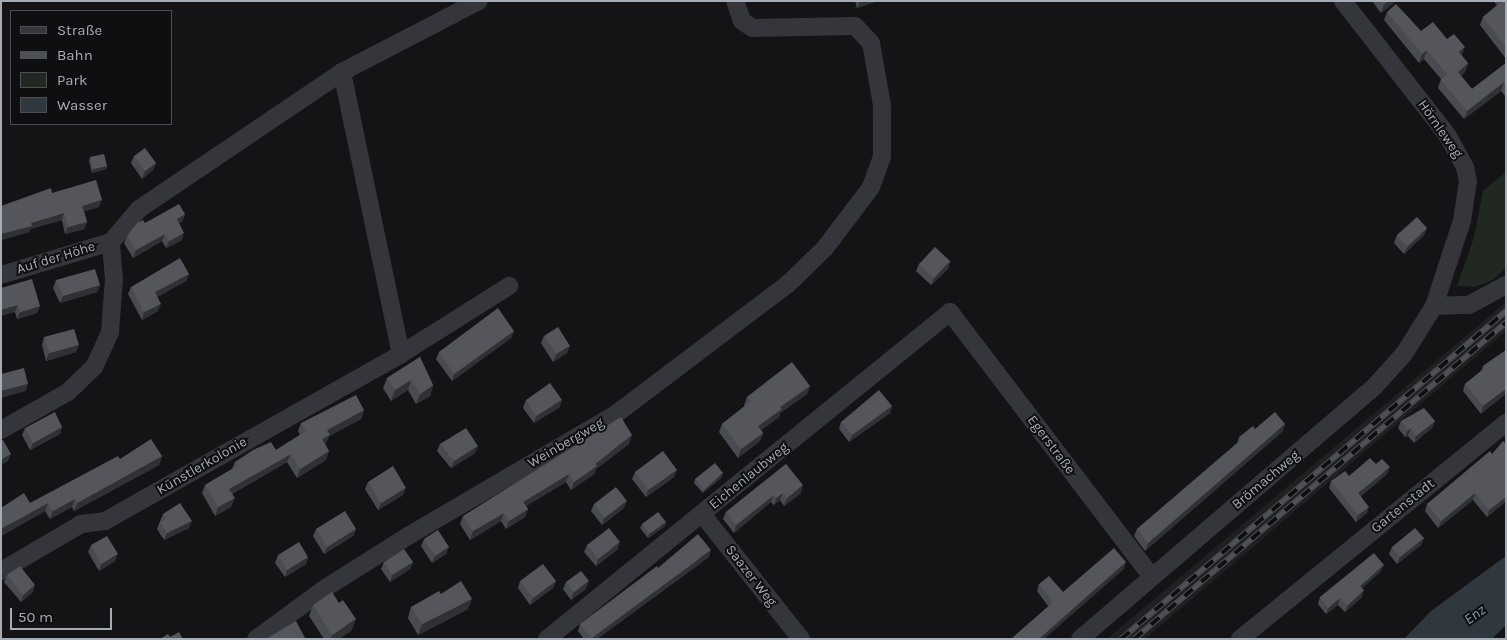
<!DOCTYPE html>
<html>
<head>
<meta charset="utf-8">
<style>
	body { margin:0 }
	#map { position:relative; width:1507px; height:640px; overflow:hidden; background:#141416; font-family:Karla,sans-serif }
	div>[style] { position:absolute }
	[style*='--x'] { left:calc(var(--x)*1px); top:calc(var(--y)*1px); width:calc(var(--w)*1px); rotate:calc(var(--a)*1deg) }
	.built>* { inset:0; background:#202023 }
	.green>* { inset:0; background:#202821 }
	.water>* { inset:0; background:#2e383e }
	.minor>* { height:18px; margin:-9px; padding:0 9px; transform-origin:9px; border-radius:9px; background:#35363b }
	.rail>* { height:5.5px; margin-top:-2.75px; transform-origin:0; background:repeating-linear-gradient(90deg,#0f0f11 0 11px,#4e5155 0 22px); box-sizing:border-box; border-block:1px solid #4e5155 }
	.wall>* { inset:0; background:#4a4b51 }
	.shaded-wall>* { inset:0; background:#303135 }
	.building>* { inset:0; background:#54565b }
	span { translate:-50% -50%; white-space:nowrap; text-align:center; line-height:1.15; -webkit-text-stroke:4px #0f0f11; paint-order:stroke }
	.street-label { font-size:14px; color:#a6acb5 }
	.water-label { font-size:15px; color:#7e9db0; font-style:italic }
	.frame { position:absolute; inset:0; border:2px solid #a6acb5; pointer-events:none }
	.legend { position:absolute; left:10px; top:10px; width:162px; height:115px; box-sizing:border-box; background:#0f0f11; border:1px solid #4b4e53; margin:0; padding:6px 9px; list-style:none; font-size:15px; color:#a6acb5 }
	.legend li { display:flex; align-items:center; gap:10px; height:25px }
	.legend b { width:25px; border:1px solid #4b4e53 }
	.scale { position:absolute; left:10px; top:608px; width:102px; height:22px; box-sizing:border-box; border:2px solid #a6acb5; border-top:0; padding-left:6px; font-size:15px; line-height:18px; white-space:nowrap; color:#a6acb5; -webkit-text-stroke:4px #0f0f11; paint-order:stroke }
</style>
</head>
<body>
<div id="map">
	<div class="built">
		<div style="clip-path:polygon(1506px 302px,1506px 331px,1145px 639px,1107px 639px)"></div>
	</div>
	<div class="green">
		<div style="clip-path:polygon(1506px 172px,1506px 268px,1491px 281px,1474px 287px,1457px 286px,1474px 237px,1483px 191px)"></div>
	</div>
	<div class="water">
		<div style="clip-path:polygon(1506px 556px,1506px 625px,1492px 639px,1404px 639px,1431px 611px)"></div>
	</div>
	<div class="minor">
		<div style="--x:342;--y:72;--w:288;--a:78.2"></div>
		<div style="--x:111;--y:242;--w:43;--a:-49.7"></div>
		<div style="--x:139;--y:209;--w:245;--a:-34"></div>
		<div style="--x:342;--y:72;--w:154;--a:-27.4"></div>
		<div style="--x:1;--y:275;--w:115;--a:-16.7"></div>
		<div style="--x:1434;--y:306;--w:35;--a:-2"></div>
		<div style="--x:1469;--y:305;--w:42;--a:-28.4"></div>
		<div style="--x:1;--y:430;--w:77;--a:-29.6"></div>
		<div style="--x:68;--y:392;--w:36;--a:-44"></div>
		<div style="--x:94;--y:367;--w:38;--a:-65"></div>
		<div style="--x:110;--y:332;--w:53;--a:-85.7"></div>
		<div style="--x:114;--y:279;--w:37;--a:-95"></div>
		<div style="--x:702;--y:514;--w:159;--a:51.6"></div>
		<div style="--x:1;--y:571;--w:93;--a:-30.4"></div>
		<div style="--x:81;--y:524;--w:24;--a:-7"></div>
		<div style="--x:105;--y:521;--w:340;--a:-29.4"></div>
		<div style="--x:401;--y:354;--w:128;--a:-32.2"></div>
		<div style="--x:256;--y:639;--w:88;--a:-36.2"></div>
		<div style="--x:327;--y:587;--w:96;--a:-32.2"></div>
		<div style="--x:408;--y:536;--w:241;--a:-30.4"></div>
		<div style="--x:616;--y:414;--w:216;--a:-37.1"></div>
		<div style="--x:788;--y:284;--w:52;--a:-44.2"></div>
		<div style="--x:825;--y:248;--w:41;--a:-52.9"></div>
		<div style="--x:850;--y:215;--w:35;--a:-53"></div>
		<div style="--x:871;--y:187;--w:32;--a:-70"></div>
		<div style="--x:882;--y:157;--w:52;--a:-90"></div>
		<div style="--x:882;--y:105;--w:63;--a:-100.1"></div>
		<div style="--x:871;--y:43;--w:23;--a:-133"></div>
		<div style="--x:855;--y:26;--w:102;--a:178.9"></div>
		<div style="--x:753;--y:28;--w:13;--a:-148"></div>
		<div style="--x:742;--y:21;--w:21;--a:-109"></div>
		<div style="--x:547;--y:639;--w:519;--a:-39.06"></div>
		<div style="--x:950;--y:312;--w:333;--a:52.7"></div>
		<div style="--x:1080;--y:639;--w:389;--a:-40.6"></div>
		<div style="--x:1375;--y:386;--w:43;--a:-47.8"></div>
		<div style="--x:1404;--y:354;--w:57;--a:-58"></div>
		<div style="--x:1434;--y:306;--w:89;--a:-71.8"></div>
		<div style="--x:1462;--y:221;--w:40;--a:-81.5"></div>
		<div style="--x:1468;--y:181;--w:14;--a:-102"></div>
		<div style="--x:1465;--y:167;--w:35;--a:-119"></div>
		<div style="--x:1448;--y:136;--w:171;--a:-127.9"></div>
		<div style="--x:1240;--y:639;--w:343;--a:-39.1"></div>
	</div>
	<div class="rail">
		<div style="--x:1121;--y:639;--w:506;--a:-40.43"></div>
		<div style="--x:1134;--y:639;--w:489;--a:-40.4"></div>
	</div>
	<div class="wall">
		<div style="clip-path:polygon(855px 1px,877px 1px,857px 8px)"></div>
		<div style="clip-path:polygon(1372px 1px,1396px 1px,1381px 13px)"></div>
		<div style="clip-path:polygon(1493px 1px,1506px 1px,1506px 59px,1480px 25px,1483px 17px,1497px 5px)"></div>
		<div style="clip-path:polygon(1387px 12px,1421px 31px,1447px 39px,1468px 63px,1465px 72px,1461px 76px,1472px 89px,1506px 63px,1506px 97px,1501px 91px,1464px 119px,1438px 88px,1441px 79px,1424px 59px,1419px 63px,1384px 20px)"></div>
		<div style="clip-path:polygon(134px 156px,156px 163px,153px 170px,142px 179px,131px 163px)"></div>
		<div style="clip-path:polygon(90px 157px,107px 166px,106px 169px,92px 173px,89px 161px)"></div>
		<div style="clip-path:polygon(52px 193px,99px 207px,84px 211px,87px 222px,84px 229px,65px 234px,62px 220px,30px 229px,29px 232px,1px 240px)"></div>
		<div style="clip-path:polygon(185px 214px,182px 222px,179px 223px,182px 240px,166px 248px,162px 241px,133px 258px,124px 243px,127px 236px,145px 223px)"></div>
		<div style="clip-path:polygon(1427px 228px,1424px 235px,1404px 254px,1394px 243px,1397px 235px)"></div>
		<div style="clip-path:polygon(950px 261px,948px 269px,931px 285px,916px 271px,919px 264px)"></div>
		<div style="clip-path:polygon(189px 274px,186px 281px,157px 297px,158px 311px,142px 320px,128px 294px,131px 287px)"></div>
		<div style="clip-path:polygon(56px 280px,100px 285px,97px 292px,60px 303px,53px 288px)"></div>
		<div style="clip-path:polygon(1px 288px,40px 306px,37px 313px,17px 319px,15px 312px)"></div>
		<div style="clip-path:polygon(514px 331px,511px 338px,452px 381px,436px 359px,439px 352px)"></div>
		<div style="clip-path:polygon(544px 336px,567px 353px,553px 362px,541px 343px)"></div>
		<div style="clip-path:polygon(44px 337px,76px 352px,46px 361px,42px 345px)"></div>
		<div style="clip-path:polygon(1506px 350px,1481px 414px,1463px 391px,1465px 384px,1481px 371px,1483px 366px)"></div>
		<div style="clip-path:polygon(420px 357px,433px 385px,430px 396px,416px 404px,408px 390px,391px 401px,383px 388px,387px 378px)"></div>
		<div style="clip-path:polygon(810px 386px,807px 394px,780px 413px,779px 417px,761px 430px,763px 433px,760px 441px,738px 458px,719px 432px,722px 424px,745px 406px,744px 405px,747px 397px)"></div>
		<div style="clip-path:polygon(526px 400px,560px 407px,534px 423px,523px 408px)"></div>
		<div style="clip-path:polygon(892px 406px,890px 413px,849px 442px,839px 429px,841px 422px)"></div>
		<div style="clip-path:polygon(364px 410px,361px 419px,329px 436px,326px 443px,325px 444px,329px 451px,326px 460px,297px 478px,287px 462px,232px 494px,231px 507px,215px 516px,202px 493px,205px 485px,232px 469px,235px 462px,276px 450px,300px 435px,298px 431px,301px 423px)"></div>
		<div style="clip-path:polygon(1401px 421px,1435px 421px,1432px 428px,1414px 443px,1408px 436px,1405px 437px,1398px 428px)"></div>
		<div style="clip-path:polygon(62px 427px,60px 434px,30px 450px,22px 435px,25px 428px)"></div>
		<div style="clip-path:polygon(1283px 431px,1145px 551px,1134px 536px,1137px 529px,1237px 443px,1239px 437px)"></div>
		<div style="clip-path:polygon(440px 444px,475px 453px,451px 468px,437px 451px)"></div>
		<div style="clip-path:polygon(629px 444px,596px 469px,594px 474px,571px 490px,566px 482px,526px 506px,528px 509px,525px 517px,506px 529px,501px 521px,470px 540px,460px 524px,463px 516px)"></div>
		<div style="clip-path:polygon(1506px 444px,1506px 503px,1505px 502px,1487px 517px,1473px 500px,1438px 528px,1425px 511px,1427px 504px)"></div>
		<div style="clip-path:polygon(162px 456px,159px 465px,74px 511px,72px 507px,50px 519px,45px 511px,1px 536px,30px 503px,120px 459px)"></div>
		<div style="clip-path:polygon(786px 464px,801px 493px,784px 506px,780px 500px,774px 505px,771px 502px,734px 533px,723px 519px,726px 512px)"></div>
		<div style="clip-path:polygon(1376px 464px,1387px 474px,1361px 496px,1367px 513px,1356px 522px,1329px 488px,1331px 481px,1349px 476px)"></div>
		<div style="clip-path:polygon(635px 472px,674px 477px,646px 497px,632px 479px)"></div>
		<div style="clip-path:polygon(722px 477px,703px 493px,694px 483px,695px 479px)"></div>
		<div style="clip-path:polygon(368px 482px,403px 495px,378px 510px,365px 489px)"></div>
		<div style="clip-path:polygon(594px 504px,624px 508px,602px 525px,591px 511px)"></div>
		<div style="clip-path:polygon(163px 514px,189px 528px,164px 540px,157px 529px)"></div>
		<div style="clip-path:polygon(642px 524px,665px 526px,648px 538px,640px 528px)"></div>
		<div style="clip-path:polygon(316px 529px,356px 529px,353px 536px,324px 554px,313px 536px)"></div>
		<div style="clip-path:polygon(1424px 538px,1421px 545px,1397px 564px,1389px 554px,1392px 547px)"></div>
		<div style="clip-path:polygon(424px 539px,446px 554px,432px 563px,421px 546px)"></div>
		<div style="clip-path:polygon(91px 545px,115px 561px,99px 571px,88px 552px)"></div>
		<div style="clip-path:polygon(587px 545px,618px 549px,596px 566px,584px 552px)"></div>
		<div style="clip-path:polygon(278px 555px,308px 557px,306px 564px,285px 577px,275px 563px)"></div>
		<div style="clip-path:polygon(709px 557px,597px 639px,584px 639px,578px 631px,580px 624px,658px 568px)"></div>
		<div style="clip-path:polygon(384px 562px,413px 562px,410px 569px,390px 582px,381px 569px)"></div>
		<div style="clip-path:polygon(1124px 569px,1048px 606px,1037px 591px,1039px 584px,1063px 592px)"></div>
		<div style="clip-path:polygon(1381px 571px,1362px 588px,1362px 597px,1345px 612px,1338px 605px,1326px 614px,1318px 604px,1320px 597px)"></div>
		<div style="clip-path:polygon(7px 575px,33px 592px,21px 602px,4px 582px)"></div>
		<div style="clip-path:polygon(520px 581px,556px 581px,553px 588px,530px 605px,518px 588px)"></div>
		<div style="clip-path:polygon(566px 582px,586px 589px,571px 600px,563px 589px)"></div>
		<div style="clip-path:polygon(441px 594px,468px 609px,418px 635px,408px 618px,411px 607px)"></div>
		<div style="clip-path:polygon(313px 605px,352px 630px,339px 639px,324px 639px,309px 616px)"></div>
	</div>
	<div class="shaded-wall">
		<div style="clip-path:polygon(860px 1px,877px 1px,857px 8px)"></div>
		<div style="clip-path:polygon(1388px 1px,1396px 1px,1381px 13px,1384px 4px)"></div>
		<div style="clip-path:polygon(1465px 47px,1462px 55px,1459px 52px)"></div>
		<div style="clip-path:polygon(1427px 50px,1424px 59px,1419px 63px,1422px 54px)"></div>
		<div style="clip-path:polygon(1468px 63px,1465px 72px,1455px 80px,1458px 72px)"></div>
		<div style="clip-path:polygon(1504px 82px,1501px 91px,1464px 119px,1467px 111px)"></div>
		<div style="clip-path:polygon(156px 163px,153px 170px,142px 179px,145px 171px)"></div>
		<div style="clip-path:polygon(107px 166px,106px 169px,92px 173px,93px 169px)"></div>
		<div style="clip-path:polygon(102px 200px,99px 207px,80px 213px,82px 206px)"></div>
		<div style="clip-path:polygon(64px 213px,62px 220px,30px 229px,29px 232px,1px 240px,1px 234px,31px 223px)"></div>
		<div style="clip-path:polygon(185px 214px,182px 222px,174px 226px,177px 219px)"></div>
		<div style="clip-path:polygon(87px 222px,84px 229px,65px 234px,68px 227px)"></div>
		<div style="clip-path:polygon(1427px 228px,1424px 235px,1404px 254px,1407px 247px)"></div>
		<div style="clip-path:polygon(184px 233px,182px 240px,166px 248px,169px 241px)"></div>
		<div style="clip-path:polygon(165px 234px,162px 241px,133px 258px,136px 250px)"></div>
		<div style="clip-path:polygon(950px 261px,948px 269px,931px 285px,934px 278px)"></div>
		<div style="clip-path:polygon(189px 274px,186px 281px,152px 300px,155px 292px)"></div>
		<div style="clip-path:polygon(100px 285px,97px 292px,60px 303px,63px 296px)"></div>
		<div style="clip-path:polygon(161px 304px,158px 311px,142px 320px,144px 312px)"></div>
		<div style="clip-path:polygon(18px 305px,15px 312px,1px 316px,1px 310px)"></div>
		<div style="clip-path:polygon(40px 306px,37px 313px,17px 319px,20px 312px)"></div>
		<div style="clip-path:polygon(514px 331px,511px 338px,452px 381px,454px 374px)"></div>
		<div style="clip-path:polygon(79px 345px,76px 352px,46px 361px,49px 353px)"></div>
		<div style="clip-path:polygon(570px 346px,567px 353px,553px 362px,556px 354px)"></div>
		<div style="clip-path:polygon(411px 380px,408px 390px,391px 401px,395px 390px)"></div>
		<div style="clip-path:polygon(28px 384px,26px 391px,1px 398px,1px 391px)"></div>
		<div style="clip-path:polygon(433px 385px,430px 396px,416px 404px,420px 394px)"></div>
		<div style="clip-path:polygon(810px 386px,807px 394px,780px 413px,779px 417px,755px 435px,758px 426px,780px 407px)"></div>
		<div style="clip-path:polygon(1506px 389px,1506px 394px,1481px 414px,1483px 406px)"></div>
		<div style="clip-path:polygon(562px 400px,560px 407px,534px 423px,536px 416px)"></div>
		<div style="clip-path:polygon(892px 406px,890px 413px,849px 442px,852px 435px)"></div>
		<div style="clip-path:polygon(364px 410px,361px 419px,329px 436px,326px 443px,319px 448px,327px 430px)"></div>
		<div style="clip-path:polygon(1435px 421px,1432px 428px,1414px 443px,1416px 436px)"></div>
		<div style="clip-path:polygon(1285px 424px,1283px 431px,1145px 551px,1148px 543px)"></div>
		<div style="clip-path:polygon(62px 427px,60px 434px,30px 450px,33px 443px)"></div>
		<div style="clip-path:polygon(1411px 428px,1408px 436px,1405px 437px,1408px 430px)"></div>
		<div style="clip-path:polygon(763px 433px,760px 441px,738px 458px,741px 449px)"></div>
		<div style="clip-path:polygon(632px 435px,629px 444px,596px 469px,594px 474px,571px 490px,574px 482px,595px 464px)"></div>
		<div style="clip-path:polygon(478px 446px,475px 453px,451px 468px,454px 461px)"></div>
		<div style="clip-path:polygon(329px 451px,326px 460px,297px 478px,300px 469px)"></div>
		<div style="clip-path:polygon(11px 454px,8px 461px,1px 465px,1px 460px)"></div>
		<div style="clip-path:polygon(291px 454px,287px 462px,226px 497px,229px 489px)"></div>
		<div style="clip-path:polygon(162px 456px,159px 465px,74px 511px,77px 503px)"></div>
		<div style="clip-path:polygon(1390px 467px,1387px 474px,1356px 500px,1358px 493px)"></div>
		<div style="clip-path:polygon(677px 470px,674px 477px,646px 497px,648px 490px)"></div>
		<div style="clip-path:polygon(723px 473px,722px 477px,703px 493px,704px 490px)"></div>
		<div style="clip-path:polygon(569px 474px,566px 482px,520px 510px,523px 502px)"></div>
		<div style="clip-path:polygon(803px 485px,801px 493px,784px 506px,787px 498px)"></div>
		<div style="clip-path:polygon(406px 488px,403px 495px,378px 510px,381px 503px)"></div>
		<div style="clip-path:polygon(783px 493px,780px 500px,774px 505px,776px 498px)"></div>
		<div style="clip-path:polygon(1475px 493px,1473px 500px,1438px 528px,1441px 521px)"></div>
		<div style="clip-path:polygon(774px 495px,771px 502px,734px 533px,736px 525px)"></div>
		<div style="clip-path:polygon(1506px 497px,1505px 502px,1487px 517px,1489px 510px)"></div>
		<div style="clip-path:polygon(235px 498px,231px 507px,215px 516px,218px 507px)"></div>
		<div style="clip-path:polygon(75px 499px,72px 507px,50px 519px,53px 511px)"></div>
		<div style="clip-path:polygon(627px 501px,624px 508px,602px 525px,604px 518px)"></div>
		<div style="clip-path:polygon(48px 503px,45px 511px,1px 536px,1px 529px)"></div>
		<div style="clip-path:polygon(1369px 507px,1367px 513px,1356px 522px,1358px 515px)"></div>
		<div style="clip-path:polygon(528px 509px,525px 517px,506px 529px,509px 521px)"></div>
		<div style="clip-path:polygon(504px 513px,501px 521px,470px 540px,473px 531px)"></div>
		<div style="clip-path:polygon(192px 521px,189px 528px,164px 540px,167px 533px)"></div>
		<div style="clip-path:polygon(666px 522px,665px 526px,648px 538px,649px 534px)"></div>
		<div style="clip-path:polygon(356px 529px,353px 536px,324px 554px,327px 547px)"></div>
		<div style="clip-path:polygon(1424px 538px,1421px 545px,1397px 564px,1400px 557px)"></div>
		<div style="clip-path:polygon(620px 542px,618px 549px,596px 566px,598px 559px)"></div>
		<div style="clip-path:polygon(449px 547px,446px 554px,432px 563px,435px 556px)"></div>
		<div style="clip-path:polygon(711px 550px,709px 557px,597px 639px,591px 639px)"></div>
		<div style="clip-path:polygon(118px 554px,115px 561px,99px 571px,101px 564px)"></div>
		<div style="clip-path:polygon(308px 557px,306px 564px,285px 577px,287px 570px)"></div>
		<div style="clip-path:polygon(413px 562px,410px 569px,390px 582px,392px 575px)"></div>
		<div style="clip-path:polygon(1126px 562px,1124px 569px,1044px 639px,1039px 639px)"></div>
		<div style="clip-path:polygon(1384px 565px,1381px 571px,1358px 592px,1360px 586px)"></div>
		<div style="clip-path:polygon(556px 581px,553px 588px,530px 605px,533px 598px)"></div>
		<div style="clip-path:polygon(589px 581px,586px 589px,571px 600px,574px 592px)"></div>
		<div style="clip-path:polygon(35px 585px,33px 592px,21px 602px,23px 595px)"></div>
		<div style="clip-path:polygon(1364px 590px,1362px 597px,1345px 612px,1347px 606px)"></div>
		<div style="clip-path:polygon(1340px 598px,1338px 605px,1326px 614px,1328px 608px)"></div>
		<div style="clip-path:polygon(472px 599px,468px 609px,418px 635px,422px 624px)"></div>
		<div style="clip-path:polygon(356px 619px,352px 630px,339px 639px,331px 639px,332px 635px)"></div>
	</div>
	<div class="building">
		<div style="clip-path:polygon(1382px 1px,1388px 1px,1384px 4px)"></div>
		<div style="clip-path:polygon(1503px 1px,1506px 1px,1506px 47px,1483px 17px)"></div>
		<div style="clip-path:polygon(1396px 4px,1421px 31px,1433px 22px,1447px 39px,1454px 34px,1465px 47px,1459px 52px,1468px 63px,1458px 72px,1472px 89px,1506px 63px,1506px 85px,1504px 82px,1467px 111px,1441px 80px,1447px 74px,1427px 50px,1422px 54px,1387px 12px)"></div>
		<div style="clip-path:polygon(145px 148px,156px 163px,145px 171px,134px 156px)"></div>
		<div style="clip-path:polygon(104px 154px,107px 166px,93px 169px,90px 157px)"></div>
		<div style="clip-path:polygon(96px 180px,102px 200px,82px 206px,87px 222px,68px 227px,64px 213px,31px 223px,32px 226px,1px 234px,1px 206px,51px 188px,52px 193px)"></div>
		<div style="clip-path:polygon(179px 204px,185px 214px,177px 219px,184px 233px,169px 241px,165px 234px,136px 250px,127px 236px,137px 223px,143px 220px,145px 223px)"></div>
		<div style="clip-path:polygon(1417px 217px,1427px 228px,1407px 247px,1397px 235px)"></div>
		<div style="clip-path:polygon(935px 247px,950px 261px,934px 278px,919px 264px)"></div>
		<div style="clip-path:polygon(180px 258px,189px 274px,155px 292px,161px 304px,144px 312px,131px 287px)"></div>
		<div style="clip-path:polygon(95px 269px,100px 285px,63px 296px,56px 280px)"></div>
		<div style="clip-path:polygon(32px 279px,40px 306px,20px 312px,18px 305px,1px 310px,1px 288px)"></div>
		<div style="clip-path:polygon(498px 308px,514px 331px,454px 374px,439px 352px)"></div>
		<div style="clip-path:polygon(558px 327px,570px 346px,556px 354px,544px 336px)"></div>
		<div style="clip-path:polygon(74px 329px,79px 345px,49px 353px,44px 337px)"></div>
		<div style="clip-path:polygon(1506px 350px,1506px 389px,1483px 406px,1465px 384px,1485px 368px,1483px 366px)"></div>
		<div style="clip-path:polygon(420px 357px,433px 385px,420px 394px,411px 380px,395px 390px,387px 378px)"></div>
		<div style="clip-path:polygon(792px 362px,810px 386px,780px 407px,782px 409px,758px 426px,763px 433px,741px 449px,722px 424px,751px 401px,747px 397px)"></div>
		<div style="clip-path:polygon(24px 368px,28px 384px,1px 391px,1px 374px)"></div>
		<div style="clip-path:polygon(550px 383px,562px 400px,536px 416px,526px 400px)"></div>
		<div style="clip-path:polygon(879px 390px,892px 406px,852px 435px,841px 422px)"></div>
		<div style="clip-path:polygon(356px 395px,364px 410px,327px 430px,330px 435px,322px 439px,329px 451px,300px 469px,291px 454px,229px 489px,235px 498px,218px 507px,205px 485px,237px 466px,235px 462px,253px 450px,271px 442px,276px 450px,306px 431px,301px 423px)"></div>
		<div style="clip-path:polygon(1424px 408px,1435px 421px,1416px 436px,1411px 428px,1408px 430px,1401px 421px)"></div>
		<div style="clip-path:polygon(55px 412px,62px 427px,33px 443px,25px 428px)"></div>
		<div style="clip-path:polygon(1275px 412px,1285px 424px,1148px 543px,1137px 529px,1241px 440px,1239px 437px,1253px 426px,1255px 429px)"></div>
		<div style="clip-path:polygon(621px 417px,632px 435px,595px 464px,597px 466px,574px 482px,569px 474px,523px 502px,528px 509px,509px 521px,504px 513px,473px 531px,463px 516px)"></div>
		<div style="clip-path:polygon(466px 428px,478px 446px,454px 461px,440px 444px)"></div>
		<div style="clip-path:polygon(151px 439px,162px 456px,77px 503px,75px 499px,53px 511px,48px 503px,1px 529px,1px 508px,24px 493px,30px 503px,118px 456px,120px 459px)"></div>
		<div style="clip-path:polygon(3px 440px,11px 454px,1px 460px,1px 441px)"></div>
		<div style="clip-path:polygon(1503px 441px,1506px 444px,1506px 497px,1489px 510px,1475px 493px,1441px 521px,1427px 504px,1490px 451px,1492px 454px)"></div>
		<div style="clip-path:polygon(663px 451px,677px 470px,648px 490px,635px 472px)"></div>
		<div style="clip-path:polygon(1370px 458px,1376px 464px,1382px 459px,1390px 467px,1358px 493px,1369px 507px,1358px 515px,1331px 481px,1345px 471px,1349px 476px)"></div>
		<div style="clip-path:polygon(715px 463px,723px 473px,704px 490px,695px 479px)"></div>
		<div style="clip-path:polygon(786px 464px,803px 485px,787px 498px,783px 493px,776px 498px,774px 495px,736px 525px,726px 512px)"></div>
		<div style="clip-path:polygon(393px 466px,406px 488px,381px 503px,368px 482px)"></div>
		<div style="clip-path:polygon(616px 487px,627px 501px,604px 518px,594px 504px)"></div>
		<div style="clip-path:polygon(180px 503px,192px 521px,167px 533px,160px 522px,166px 519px,163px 514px)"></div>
		<div style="clip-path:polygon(345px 511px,356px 529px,327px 547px,316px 529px)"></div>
		<div style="clip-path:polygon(658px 512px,666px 522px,649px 534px,642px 524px)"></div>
		<div style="clip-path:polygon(609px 528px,620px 542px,598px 559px,587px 545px)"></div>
		<div style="clip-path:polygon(1415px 528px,1424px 538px,1400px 557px,1392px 547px)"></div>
		<div style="clip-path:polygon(438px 530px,449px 547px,435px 556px,424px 539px)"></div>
		<div style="clip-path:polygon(698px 534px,711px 550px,591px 638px,580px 624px,657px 566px,658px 568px)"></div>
		<div style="clip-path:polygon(107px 536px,118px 554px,101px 564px,91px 545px)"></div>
		<div style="clip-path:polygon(299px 542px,308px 557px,287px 570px,278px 555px)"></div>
		<div style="clip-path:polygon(1114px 548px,1126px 562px,1039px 639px,1011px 639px,1053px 602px,1039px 584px,1049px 576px,1063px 592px)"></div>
		<div style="clip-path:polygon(404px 549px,413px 562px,392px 575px,384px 562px)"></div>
		<div style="clip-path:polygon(1374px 553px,1384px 565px,1360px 586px,1364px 590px,1347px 606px,1340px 598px,1328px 608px,1320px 597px)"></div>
		<div style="clip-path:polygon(543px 564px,556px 581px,533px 598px,520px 581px)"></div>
		<div style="clip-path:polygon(20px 566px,35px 585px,23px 595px,7px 575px)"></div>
		<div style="clip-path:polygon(581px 571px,589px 581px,574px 592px,566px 582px)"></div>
		<div style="clip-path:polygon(461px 581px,472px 599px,422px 624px,411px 607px,439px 591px,441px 594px)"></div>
		<div style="clip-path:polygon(332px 592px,339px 603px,343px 600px,356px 619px,332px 635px,313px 605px)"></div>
		<div style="clip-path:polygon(296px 621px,305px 638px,303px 639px,266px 639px)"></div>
		<div style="clip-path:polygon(179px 632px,183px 639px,160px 639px,168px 634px,170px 637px)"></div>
	</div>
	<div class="street-label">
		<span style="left:1440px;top:129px;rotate:55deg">Hörnleweg</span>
		<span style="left:56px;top:258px;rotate:-17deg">Auf der Höhe</span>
		<span style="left:566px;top:443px;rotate:-30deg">Weinbergweg</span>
		<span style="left:1051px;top:445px;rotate:53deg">Egerstraße</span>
		<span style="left:202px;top:466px;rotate:-30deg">Künstlerkolonie</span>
		<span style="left:749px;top:476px;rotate:-39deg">Eichenlaubweg</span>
		<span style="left:1266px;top:480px;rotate:-40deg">Brömachweg</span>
		<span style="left:1403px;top:506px;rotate:-39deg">Gartenstadt</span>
		<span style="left:751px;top:576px;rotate:52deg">Saazer Weg</span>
	</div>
	<div class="water-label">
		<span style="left:1475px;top:615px;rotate:-36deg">Enz</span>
	</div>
	<div class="frame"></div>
	<ul class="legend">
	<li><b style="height:6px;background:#35363b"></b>Straße</li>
	<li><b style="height:6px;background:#4e5155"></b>Bahn</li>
	<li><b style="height:14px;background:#202821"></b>Park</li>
	<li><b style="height:14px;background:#2e383e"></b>Wasser</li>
	</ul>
	<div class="scale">50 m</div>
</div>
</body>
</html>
